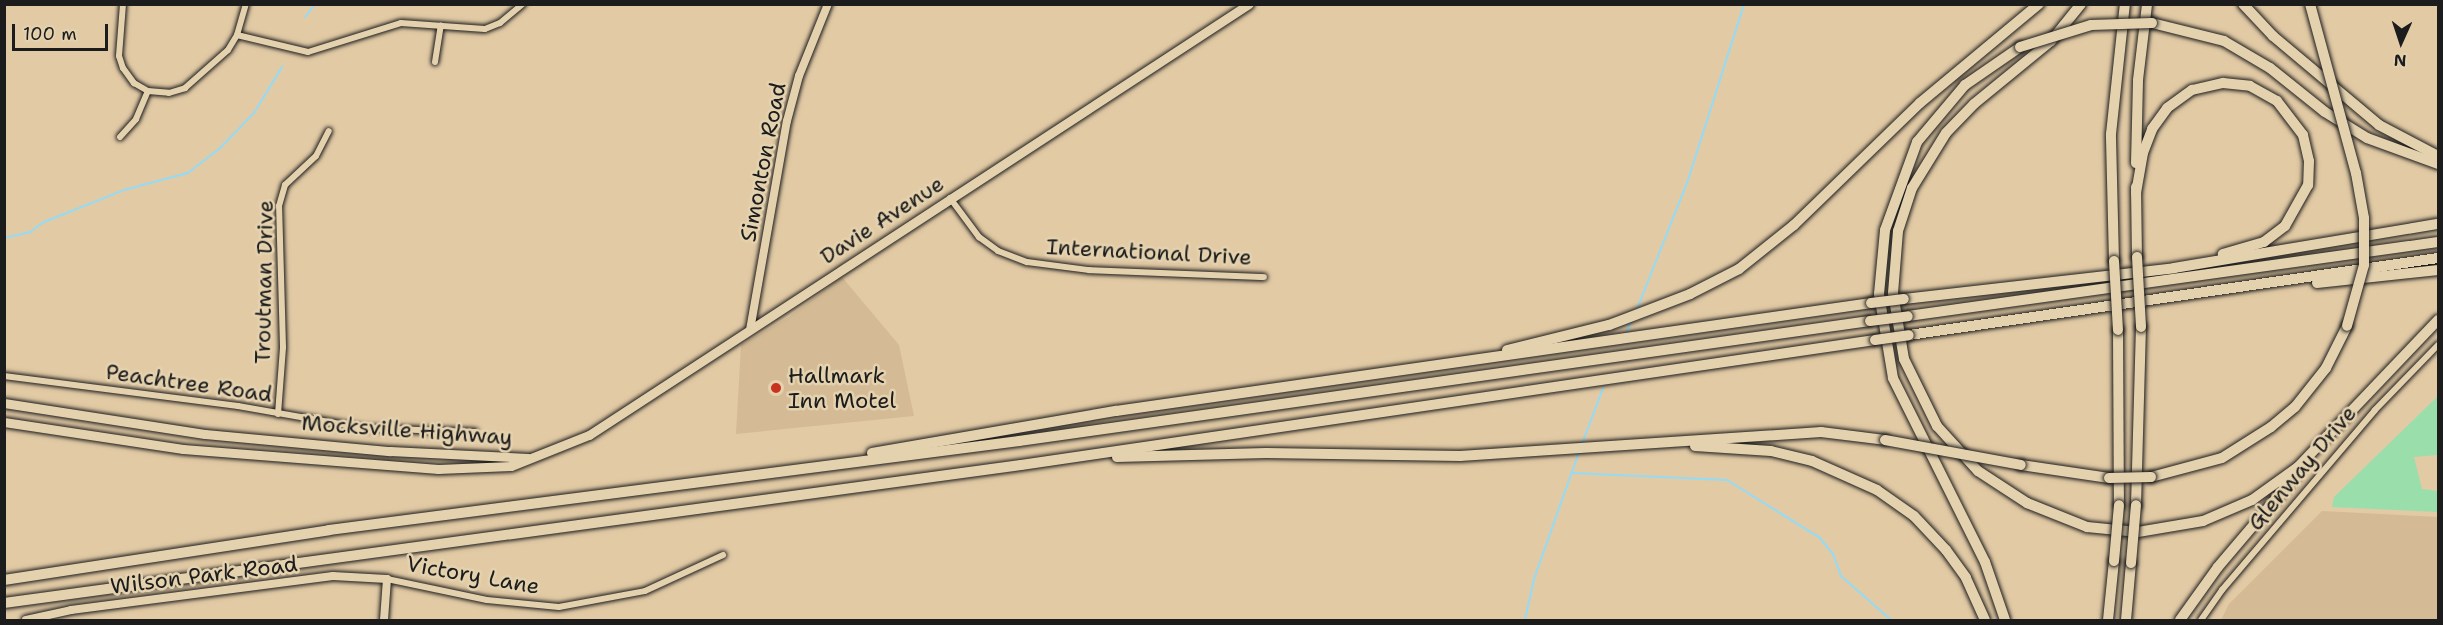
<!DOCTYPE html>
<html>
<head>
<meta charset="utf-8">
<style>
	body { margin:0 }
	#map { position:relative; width:2443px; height:625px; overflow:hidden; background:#e2caa5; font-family:"Shantell Sans",sans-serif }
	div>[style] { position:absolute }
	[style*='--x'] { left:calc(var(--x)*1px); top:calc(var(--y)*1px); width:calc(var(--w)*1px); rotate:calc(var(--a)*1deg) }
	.built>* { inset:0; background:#d4bb96 }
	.green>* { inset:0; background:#9adfab }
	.stream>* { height:2px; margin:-1px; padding:0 1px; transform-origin:1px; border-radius:1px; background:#94dbf6 }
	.roads { filter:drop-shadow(0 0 2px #1c1c1c) drop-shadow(0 0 2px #1c1c1c) }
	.minor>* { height:6px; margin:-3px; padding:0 3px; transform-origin:3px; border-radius:3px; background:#e4d2af }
	.tertiary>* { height:8px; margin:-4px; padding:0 4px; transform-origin:4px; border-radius:4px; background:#e4d2af }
	.primary>* { height:9px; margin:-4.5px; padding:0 4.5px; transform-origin:4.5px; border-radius:4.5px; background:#e4d2af }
	.motorway>* { height:10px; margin:-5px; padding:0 5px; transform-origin:5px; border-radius:5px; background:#e4d2af }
	.bridges { filter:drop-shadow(0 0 2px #1c1c1c) drop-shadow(0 0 2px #1c1c1c) }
	.motorway-bridge>* { height:10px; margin:-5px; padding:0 5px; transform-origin:5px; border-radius:5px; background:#e4d2af }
	.dots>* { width:16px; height:16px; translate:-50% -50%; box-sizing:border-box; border:3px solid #e4d2af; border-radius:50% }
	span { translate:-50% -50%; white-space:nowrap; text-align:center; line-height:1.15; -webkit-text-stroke:5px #e4d2af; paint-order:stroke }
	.street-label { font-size:22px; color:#1c1c1c }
	.poi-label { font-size:22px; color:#1c1c1c }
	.left { translate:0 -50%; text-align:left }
	.frame { position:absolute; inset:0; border:6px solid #1c1c1c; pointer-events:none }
	.north { position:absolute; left:2371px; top:12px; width:60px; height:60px; -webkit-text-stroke:4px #e4d2af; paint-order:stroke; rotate:183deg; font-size:16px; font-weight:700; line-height:24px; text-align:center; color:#1c1c1c }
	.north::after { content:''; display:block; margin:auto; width:21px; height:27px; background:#1c1c1c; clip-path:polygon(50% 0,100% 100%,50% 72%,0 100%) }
	.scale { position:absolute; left:12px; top:24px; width:96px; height:27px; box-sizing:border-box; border:3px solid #1c1c1c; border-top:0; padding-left:8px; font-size:18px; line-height:21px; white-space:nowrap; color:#1c1c1c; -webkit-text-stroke:4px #e4d2af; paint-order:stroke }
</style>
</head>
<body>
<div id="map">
	<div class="built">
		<div style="clip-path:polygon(842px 277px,899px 345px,914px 416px,736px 434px,741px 345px,789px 317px)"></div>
		<div style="clip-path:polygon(2322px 511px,2438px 517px,2438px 620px,2221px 620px,2229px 604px)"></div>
	</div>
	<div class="green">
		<div style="clip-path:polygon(2438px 396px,2438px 455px,2414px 457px,2422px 489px,2438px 491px,2438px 512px,2332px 507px,2334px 497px)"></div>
	</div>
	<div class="stream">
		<div style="--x:305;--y:17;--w:16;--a:-52"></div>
		<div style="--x:4;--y:238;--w:27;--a:-13"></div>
		<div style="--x:30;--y:232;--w:17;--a:-36"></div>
		<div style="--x:44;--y:222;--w:86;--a:-21.8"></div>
		<div style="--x:124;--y:190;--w:66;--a:-14.9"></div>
		<div style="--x:188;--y:173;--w:39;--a:-38"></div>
		<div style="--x:219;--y:149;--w:50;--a:-45.8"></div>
		<div style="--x:254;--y:113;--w:54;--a:-58.7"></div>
		<div style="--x:1637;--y:309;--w:136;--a:-68.4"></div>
		<div style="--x:1687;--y:183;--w:188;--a:-72.3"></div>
		<div style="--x:1626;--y:334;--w:15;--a:-67"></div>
		<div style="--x:1582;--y:444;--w:60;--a:-69.4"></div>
		<div style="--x:1572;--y:473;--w:155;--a:2.6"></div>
		<div style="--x:1727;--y:480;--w:110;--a:31.9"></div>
		<div style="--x:1820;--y:538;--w:21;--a:51"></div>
		<div style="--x:1833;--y:554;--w:23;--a:70"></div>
		<div style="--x:1841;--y:576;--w:67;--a:41.3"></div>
		<div style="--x:1525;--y:620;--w:42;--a:-77.6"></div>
		<div style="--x:1534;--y:579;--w:135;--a:-70.5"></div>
	</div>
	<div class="roads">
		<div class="minor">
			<div style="--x:123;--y:4;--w:52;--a:94.4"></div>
			<div style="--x:119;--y:56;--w:13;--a:72"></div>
			<div style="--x:123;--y:68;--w:19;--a:54"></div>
			<div style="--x:134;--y:83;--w:16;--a:30"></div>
			<div style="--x:148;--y:91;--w:21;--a:5"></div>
			<div style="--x:169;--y:93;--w:17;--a:-17"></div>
			<div style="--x:185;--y:88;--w:57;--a:-41.5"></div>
			<div style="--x:228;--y:50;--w:17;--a:-59"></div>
			<div style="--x:237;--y:35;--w:32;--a:-74"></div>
			<div style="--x:237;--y:35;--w:73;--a:13.5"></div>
			<div style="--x:308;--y:52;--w:97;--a:-17.3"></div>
			<div style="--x:401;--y:23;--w:84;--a:4.1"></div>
			<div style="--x:485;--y:29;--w:16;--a:-22"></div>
			<div style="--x:500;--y:23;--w:30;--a:-40"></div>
			<div style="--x:435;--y:62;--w:37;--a:-81"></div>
			<div style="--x:120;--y:137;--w:24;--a:-48"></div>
			<div style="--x:136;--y:119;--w:30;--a:-67"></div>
			<div style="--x:950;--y:198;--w:49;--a:53.4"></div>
			<div style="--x:979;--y:237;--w:24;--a:36"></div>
			<div style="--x:998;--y:251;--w:31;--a:21"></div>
			<div style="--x:1027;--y:262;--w:63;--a:7.4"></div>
			<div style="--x:1089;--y:270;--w:175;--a:2.3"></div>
			<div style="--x:4;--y:376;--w:236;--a:7.3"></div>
			<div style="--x:238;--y:406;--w:127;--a:10"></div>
			<div style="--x:363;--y:428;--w:112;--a:2"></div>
			<div style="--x:278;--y:414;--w:67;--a:-85.7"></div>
			<div style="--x:283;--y:347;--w:141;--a:-91.6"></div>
			<div style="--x:279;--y:206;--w:22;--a:-74"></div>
			<div style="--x:285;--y:185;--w:42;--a:-43.1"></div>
			<div style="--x:316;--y:156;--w:28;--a:-63"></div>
			<div style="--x:387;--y:579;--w:102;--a:11.9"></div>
			<div style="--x:487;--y:600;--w:72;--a:5.6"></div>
			<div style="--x:559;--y:607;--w:87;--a:-10.5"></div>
			<div style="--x:645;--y:591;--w:86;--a:-24.8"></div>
			<div style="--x:2201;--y:620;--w:37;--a:-55"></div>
			<div style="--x:2222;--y:590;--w:236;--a:-49.6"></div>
			<div style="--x:2375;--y:410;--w:91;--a:-45.9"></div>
		</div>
		<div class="tertiary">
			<div style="--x:750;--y:330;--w:212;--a:-80"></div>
			<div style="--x:787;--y:121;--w:47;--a:-75.1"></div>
			<div style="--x:799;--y:76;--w:78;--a:-68.1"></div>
			<div style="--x:26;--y:620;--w:46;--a:-12.5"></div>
			<div style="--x:71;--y:610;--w:264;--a:-7.4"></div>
			<div style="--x:333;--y:576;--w:54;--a:3.2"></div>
			<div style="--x:387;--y:579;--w:41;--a:94.2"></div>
		</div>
		<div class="primary">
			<div style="--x:4;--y:403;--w:203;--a:8.8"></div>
			<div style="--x:205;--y:434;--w:186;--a:5.3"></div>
			<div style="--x:390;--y:451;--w:138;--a:2.9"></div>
			<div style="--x:4;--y:422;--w:181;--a:8.6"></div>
			<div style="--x:183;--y:449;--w:256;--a:4.5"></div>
			<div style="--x:438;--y:469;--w:73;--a:-2.4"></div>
			<div style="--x:511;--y:466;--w:84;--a:-21.7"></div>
			<div style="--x:589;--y:435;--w:788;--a:-33.15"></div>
		</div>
		<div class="motorway">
			<div style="--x:2081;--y:4;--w:48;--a:129"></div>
			<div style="--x:2051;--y:41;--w:99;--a:140.7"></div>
			<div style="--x:1974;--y:104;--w:40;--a:134"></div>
			<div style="--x:1946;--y:133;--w:65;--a:121.7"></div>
			<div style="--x:1912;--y:188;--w:45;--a:108"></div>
			<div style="--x:1898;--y:231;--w:62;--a:94.6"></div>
			<div style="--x:1893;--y:293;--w:67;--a:80.5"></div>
			<div style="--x:1904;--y:359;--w:75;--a:63.8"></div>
			<div style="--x:1937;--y:426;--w:61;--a:47.7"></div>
			<div style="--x:1978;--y:471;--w:59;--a:33.1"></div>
			<div style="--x:2027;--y:503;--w:65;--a:21.8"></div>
			<div style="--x:2087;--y:527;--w:51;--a:5.6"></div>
			<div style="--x:2138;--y:532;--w:66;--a:-9.6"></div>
			<div style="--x:2203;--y:521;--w:53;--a:-23.2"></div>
			<div style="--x:2252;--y:500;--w:57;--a:-35.7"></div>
			<div style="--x:2298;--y:467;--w:203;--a:-46.4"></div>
			<div style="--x:2243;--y:4;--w:44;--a:46.8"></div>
			<div style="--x:2273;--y:36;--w:138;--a:40"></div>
			<div style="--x:2379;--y:125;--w:67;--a:27.7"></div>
			<div style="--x:2152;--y:23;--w:74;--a:14"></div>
			<div style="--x:2224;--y:41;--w:53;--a:30.4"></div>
			<div style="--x:2270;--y:68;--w:70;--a:38.7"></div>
			<div style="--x:2325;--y:112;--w:49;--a:31.8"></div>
			<div style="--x:2367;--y:138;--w:76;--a:20.1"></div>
			<div style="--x:2136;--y:163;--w:83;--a:-88.6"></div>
			<div style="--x:2138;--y:80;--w:77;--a:-83.2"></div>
			<div style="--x:2136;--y:187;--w:70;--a:89.2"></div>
			<div style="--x:2136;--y:193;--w:41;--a:-80.1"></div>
			<div style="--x:2143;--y:153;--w:26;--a:-69"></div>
			<div style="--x:2152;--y:129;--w:26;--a:-54"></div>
			<div style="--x:2167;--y:108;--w:31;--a:-36"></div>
			<div style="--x:2192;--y:90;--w:32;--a:-13"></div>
			<div style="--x:2223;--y:83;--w:27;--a:6"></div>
			<div style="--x:2250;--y:86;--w:31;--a:29"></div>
			<div style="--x:2277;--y:101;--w:43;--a:52.6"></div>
			<div style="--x:2303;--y:135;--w:27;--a:77"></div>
			<div style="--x:2309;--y:161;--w:24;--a:92"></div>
			<div style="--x:2308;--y:185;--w:47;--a:119.3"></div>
			<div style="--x:2285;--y:226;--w:26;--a:143"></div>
			<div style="--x:2264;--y:242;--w:43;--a:163.7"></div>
			<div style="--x:2114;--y:261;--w:127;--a:-91.4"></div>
			<div style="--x:2111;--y:134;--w:131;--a:-83.9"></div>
			<div style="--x:2317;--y:283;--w:122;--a:-6.1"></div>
			<div style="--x:1904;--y:299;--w:272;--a:-6.5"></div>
			<div style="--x:2174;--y:268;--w:268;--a:-9.5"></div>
			<div style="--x:1908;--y:316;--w:535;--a:-7.95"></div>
			<div style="--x:2118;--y:330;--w:175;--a:89.7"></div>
			<div style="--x:1909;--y:335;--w:535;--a:-8.28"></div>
			<div style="--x:1507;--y:350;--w:105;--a:-13.8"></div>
			<div style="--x:1609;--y:325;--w:87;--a:-20.9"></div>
			<div style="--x:1690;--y:294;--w:55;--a:-27"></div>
			<div style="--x:1739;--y:269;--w:70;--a:-38.7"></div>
			<div style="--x:1794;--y:225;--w:175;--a:-44.1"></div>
			<div style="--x:1920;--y:103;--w:155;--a:-39.8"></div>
			<div style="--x:1695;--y:446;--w:76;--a:3.8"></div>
			<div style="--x:1771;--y:451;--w:42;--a:13.7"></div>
			<div style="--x:1812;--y:461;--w:71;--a:24"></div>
			<div style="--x:1877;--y:490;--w:45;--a:35.1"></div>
			<div style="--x:1914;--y:516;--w:47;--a:46.7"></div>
			<div style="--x:1946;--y:550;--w:34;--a:54"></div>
			<div style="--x:1966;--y:578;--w:46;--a:65.7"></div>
			<div style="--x:872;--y:453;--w:248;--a:-9.8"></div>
			<div style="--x:1116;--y:411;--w:763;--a:-8.14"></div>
			<div style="--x:1117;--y:457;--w:149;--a:-1.5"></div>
			<div style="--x:1266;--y:453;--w:194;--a:0.9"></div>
			<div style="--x:1460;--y:456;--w:362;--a:-3.8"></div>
			<div style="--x:1821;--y:432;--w:64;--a:7.1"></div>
			<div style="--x:2021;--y:465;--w:89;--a:8.4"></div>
			<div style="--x:2151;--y:477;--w:73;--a:-15"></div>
			<div style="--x:2222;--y:458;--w:58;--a:-32.3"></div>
			<div style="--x:2271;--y:427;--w:31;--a:-40"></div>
			<div style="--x:2295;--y:407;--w:50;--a:-51.5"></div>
			<div style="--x:2326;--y:368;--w:47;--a:-63.4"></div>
			<div style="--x:2136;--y:505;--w:178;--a:-88.4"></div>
			<div style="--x:4;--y:580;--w:329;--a:-8.7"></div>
			<div style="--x:329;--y:530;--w:696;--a:-7.35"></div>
			<div style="--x:1019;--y:441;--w:859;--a:-8.03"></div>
			<div style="--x:4;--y:603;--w:1026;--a:-7.73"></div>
			<div style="--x:1021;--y:465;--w:863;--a:-8.33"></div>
			<div style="--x:2005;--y:620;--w:61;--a:-109"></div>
			<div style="--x:1985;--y:562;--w:206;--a:-116.6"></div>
			<div style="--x:1893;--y:378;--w:85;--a:-99.5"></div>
			<div style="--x:1879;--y:294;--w:64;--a:-84.6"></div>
			<div style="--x:1885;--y:230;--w:94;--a:-70"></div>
			<div style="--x:1917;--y:142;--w:75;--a:-49.9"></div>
			<div style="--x:1965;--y:85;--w:67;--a:-34.6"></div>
			<div style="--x:2108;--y:620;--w:59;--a:-84.2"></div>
			<div style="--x:2126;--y:620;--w:57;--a:-85"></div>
			<div style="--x:2180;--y:620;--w:65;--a:-54.4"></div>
			<div style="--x:2218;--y:567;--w:122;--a:-49.7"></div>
		</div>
	</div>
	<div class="bridges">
		<div class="motorway-bridge">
			<div style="--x:2310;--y:4;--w:175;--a:74.8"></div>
			<div style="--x:2356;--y:173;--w:46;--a:79.9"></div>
			<div style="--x:2364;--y:218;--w:47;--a:90"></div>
			<div style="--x:2364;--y:265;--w:63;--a:105.6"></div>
			<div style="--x:2020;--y:47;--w:74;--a:-17.2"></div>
			<div style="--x:2091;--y:25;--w:61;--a:-1.9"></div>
			<div style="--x:2137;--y:257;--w:70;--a:86.7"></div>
			<div style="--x:2114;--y:261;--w:69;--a:86.7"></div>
			<div style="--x:1871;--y:303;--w:33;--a:-7"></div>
			<div style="--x:1870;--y:321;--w:38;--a:-7"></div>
			<div style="--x:1875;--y:340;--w:34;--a:-8"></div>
			<div style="--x:1885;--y:440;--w:138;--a:10.4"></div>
			<div style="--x:2109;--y:478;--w:42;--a:-1.4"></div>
			<div style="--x:2114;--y:561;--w:56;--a:-84.9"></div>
			<div style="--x:2131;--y:563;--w:58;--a:-85.1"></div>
		</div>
	</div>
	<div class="dots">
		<div style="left:776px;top:388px;background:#c8321e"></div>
	</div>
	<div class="street-label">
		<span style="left:763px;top:162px;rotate:-79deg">Simonton Road</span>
		<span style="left:882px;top:220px;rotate:-33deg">Davie Avenue</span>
		<span style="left:1149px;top:252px;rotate:3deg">International Drive</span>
		<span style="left:264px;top:282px;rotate:-89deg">Troutman Drive</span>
		<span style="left:189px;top:383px;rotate:8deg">Peachtree Road</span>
		<span style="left:407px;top:430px;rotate:4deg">Mocksville Highway</span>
		<span style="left:2302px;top:468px;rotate:-50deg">Glenway Drive</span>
		<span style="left:204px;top:575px;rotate:-7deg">Wilson Park Road</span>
		<span style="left:473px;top:575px;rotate:10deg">Victory Lane</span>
	</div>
	<div class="poi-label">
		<span class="left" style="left:788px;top:388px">Hallmark<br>Inn Motel</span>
	</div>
	<div class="frame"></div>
	<div class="north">N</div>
	<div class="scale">100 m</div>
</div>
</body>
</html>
